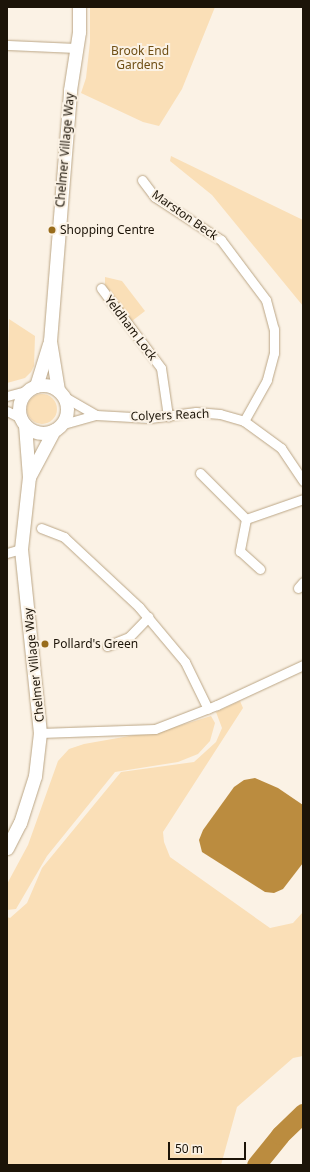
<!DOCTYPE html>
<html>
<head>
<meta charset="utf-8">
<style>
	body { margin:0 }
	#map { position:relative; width:310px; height:1172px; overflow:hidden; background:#fbf2e5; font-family:"Noto Sans",sans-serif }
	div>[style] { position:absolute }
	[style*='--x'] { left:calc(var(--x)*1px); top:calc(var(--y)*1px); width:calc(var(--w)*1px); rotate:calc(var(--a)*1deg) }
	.green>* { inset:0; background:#fadfb7 }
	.round { border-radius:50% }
	.water>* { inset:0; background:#bb8c3f }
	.river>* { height:19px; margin:-9.5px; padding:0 9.5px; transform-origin:9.5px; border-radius:9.5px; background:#bb8c3f }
	.roads { filter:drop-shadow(0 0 1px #bba686) drop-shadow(0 0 1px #bba686) }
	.street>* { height:9px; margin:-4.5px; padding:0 4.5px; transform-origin:4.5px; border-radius:4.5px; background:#fff }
	.secondary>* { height:13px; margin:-6.5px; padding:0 6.5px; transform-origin:6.5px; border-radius:6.5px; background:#fff }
	.secondary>.ring { margin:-6.5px; padding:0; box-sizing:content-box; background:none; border:13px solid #fff; border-radius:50% }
	.dots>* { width:11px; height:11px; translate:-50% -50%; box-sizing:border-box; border:2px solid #fbf2e5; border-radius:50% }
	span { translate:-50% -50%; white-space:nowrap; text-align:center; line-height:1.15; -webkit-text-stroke:4px #fbf2e5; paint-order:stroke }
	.park-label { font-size:12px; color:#6f4f15 }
	.street-label { font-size:12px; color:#1c1408 }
	.poi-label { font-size:12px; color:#1c1408 }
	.left { translate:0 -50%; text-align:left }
	.frame { position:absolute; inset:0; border:8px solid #1c1408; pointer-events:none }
	.scale { position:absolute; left:168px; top:1142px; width:78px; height:18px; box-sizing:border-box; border:2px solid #1c1408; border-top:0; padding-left:5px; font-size:12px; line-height:14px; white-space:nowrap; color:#1c1408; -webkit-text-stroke:3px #fbf2e5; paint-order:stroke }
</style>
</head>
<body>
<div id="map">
	<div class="green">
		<div style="clip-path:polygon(90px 7px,215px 7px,182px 89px,159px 126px,143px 122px,81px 93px,86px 78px,90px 42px)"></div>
		<div style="clip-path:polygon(171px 156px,303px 220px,303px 306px,212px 195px,170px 161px)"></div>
		<div style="clip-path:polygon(105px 277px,122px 281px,145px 311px,132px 321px,105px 285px)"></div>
		<div style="clip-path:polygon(9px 319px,35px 336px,34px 366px,31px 372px,25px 378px,7px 383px)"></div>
		<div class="round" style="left:27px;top:394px;width:30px;height:30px"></div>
		<div style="clip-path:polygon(240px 701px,243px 708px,163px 832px,164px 842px,170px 857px,270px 928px,293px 923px,303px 912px,303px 1056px,293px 1058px,237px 1107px,221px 1165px,7px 1165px,7px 917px,10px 918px,27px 903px,42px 868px,121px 772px,194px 762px,216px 742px,222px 728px,216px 712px)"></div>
		<div style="clip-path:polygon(211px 716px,215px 723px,210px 741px,198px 754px,178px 762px,115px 772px,47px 856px,16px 909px,7px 910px,7px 884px,28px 845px,58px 761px,69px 749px,84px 744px,169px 729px)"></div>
	</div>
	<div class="water">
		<div style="clip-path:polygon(255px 778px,278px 788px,303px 805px,303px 863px,283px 889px,274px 893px,265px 892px,202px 852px,199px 840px,203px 830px,234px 787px,244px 780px)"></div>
	</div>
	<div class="river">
		<div style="--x:256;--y:1165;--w:38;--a:-51"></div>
		<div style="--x:280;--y:1135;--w:32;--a:-44"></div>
	</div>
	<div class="roads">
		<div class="street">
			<div style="--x:7;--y:45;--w:70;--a:2.5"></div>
			<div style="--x:142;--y:180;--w:21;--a:53"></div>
			<div style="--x:155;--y:197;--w:79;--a:33.1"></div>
			<div style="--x:221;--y:240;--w:75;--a:53.1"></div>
			<div style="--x:266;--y:300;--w:30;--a:75"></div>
			<div style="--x:274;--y:329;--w:24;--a:90"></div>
			<div style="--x:274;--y:353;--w:28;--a:105"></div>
			<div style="--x:267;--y:380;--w:47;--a:119.3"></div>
			<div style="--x:101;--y:288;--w:100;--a:53.1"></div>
			<div style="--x:161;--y:368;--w:49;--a:81.7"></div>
			<div style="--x:7;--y:396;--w:23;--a:-15"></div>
			<div style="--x:63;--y:396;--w:38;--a:30"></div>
			<div style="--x:7;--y:411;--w:16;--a:27"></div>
			<div style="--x:60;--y:425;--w:37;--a:-16"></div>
			<div style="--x:96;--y:415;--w:54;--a:3.2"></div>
			<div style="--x:150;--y:418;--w:46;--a:-7.4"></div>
			<div style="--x:196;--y:412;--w:24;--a:5"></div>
			<div style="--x:220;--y:414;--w:25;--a:16"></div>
			<div style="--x:244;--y:421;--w:46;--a:36.1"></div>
			<div style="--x:281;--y:448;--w:40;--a:56"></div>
			<div style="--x:200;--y:473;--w:65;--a:45"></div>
			<div style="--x:246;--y:519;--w:60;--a:-19.3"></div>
			<div style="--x:246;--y:519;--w:33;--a:101"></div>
			<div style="--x:240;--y:551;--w:27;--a:42"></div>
			<div style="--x:41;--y:528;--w:25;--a:21"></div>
			<div style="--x:64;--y:537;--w:103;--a:43"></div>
			<div style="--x:139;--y:607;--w:72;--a:50.1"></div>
			<div style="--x:185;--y:662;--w:52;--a:63.9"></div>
			<div style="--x:7;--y:553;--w:15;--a:-16"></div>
			<div style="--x:298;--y:588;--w:8;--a:-50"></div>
			<div style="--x:107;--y:646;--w:24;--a:-22"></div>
			<div style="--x:129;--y:637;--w:28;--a:-46"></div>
			<div style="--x:40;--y:733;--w:115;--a:-2"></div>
			<div style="--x:155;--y:729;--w:66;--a:-21.2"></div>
			<div style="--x:217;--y:705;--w:95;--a:-24.9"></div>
		</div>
		<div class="secondary">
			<div class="ring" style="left:19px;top:385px;width:35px;height:35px"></div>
			<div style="--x:36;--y:386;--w:44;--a:-72.8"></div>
			<div style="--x:58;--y:390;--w:50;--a:-99.3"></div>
			<div style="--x:50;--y:341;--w:252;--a:-85.4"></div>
			<div style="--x:70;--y:90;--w:59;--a:-81.2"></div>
			<div style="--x:79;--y:32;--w:25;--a:-90"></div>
			<div style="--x:29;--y:477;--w:53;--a:-62"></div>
			<div style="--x:7;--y:848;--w:28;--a:-63"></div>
			<div style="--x:20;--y:823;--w:49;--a:-72.3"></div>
			<div style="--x:35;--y:776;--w:43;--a:-83.4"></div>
			<div style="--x:40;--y:733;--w:185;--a:-95.9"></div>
			<div style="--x:21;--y:549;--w:72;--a:-83.7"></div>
			<div style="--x:29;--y:477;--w:52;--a:-94.4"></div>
		</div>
	</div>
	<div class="dots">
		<div style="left:52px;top:230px;background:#986c1b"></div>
		<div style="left:45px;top:644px;background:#986c1b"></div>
	</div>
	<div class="park-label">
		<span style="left:140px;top:58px">Brook End<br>Gardens</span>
	</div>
	<div class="street-label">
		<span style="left:65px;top:150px;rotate:-85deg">Chelmer Village Way</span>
		<span style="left:185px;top:215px;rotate:35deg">Marston Beck</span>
		<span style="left:131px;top:328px;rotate:53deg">Yeldham Lock</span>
		<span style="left:170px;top:415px;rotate:-2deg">Colyers Reach</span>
		<span style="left:34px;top:665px;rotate:-96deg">Chelmer Village Way</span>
	</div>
	<div class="poi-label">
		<span class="left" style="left:60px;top:230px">Shopping Centre</span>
		<span class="left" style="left:53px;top:644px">Pollard's Green</span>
	</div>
	<div class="frame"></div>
	<div class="scale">50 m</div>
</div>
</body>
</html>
